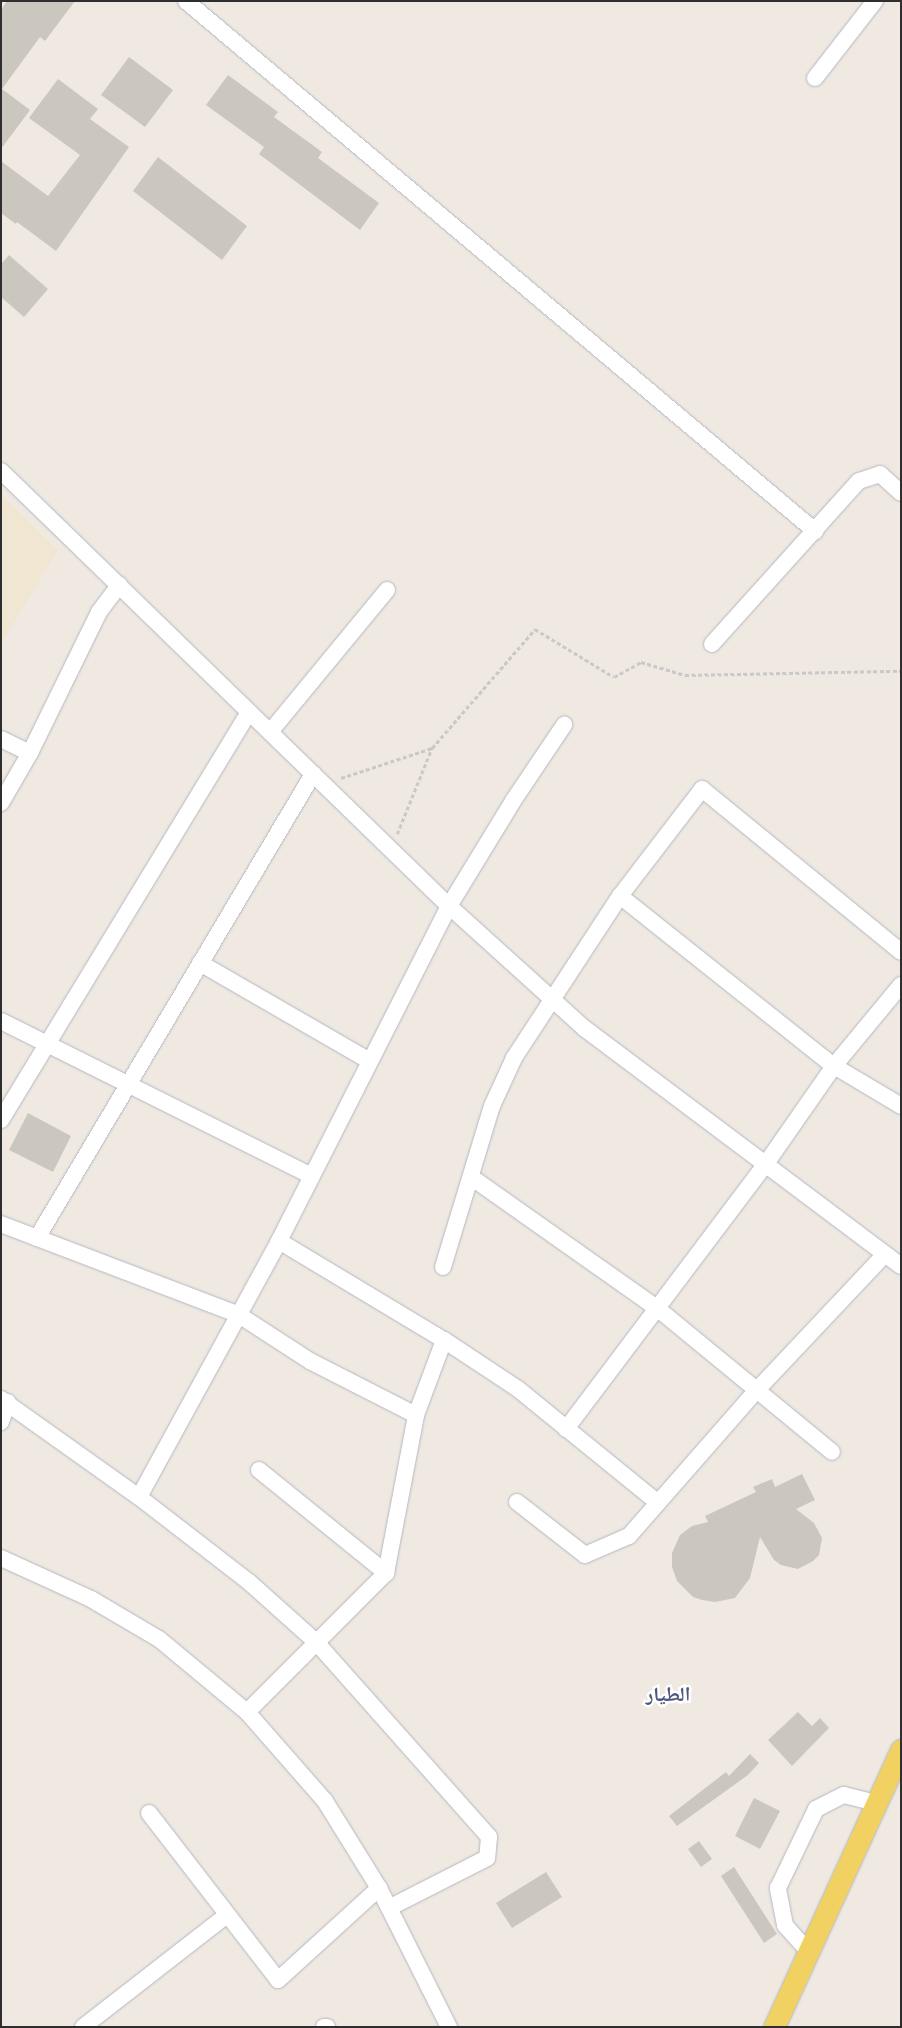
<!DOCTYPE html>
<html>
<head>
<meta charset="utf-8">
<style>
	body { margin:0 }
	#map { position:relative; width:902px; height:2028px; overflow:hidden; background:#efe9e1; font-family:Lato,"Noto Naskh Arabic",sans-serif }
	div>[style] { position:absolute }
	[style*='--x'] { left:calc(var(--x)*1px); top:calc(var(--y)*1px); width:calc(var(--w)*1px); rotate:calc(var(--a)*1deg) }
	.education>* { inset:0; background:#f0e6d1 }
	.building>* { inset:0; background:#cbc7bf }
	.path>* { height:2.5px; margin-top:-1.25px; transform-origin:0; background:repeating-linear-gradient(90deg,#c9c9c9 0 4px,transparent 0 6.5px) }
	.roads { filter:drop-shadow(0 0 1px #b4b7c1) drop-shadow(0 0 1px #b4b7c1) }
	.minor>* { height:16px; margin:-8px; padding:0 8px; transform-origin:8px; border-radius:8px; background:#fff }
	.major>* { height:21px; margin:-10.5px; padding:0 10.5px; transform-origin:10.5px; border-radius:10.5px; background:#f2d163 }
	span { translate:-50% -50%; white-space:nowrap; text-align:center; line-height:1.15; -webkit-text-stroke:5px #fff; paint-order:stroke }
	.quarter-label { font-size:20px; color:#4d5680; font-weight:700 }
	.frame { position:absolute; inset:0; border:2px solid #2e2e2e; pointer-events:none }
</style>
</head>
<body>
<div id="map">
	<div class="education">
		<div style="clip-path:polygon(1px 494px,58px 550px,1px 644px)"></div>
	</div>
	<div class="building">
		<div style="clip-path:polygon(7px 1px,75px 1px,45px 41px,40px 37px,2px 89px,30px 110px,1px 149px,1px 10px)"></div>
		<div style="clip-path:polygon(129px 57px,173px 90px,145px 127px,101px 95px)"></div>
		<div style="clip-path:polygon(228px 75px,278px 112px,274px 117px,322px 152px,318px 158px,379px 203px,360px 230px,259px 154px,264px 147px,206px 105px)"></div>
		<div style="clip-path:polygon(58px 79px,98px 109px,90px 119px,129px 147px,56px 251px,17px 222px,16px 224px,1px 213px,1px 161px,48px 196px,80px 155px,29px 118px)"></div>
		<div style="clip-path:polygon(158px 157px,247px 226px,222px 260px,133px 191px)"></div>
		<div style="clip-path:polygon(9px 255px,48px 289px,24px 317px,1px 297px,1px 264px)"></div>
		<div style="clip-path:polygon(28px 1113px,71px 1136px,53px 1172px,9px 1150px)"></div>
		<div style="clip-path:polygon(802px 1474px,815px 1500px,796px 1509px,814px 1523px,822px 1538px,819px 1555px,813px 1561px,798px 1569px,781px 1565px,774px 1560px,760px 1537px,750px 1578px,735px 1598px,715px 1602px,702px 1600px,693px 1597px,677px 1581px,672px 1567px,672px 1553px,680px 1535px,692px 1526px,708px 1522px,705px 1516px,756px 1492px,753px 1487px,772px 1479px,775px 1487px)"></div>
		<div style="clip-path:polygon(798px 1712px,812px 1726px,820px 1718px,829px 1728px,792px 1766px,768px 1740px)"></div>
		<div style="clip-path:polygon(750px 1754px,759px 1763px,748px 1775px,677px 1826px,669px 1816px,726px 1772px,729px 1776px)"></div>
		<div style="clip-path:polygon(754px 1798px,780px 1811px,760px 1849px,735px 1836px)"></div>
		<div style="clip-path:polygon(699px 1841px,712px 1859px,701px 1867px,688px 1849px)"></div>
		<div style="clip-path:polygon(734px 1867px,777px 1934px,764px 1943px,721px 1876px)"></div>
		<div style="clip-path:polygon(546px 1872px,562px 1897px,512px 1928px,496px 1903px)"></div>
	</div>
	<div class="path">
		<div style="--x:341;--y:778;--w:96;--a:-18.2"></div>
		<div style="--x:397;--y:834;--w:93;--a:-67.9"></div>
		<div style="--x:432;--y:748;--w:157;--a:-49.1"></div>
		<div style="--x:535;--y:629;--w:92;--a:31.3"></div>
		<div style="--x:614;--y:677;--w:31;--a:-29"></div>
		<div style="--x:641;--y:662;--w:46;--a:16.5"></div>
		<div style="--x:685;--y:675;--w:216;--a:-1.1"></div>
	</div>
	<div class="roads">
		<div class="minor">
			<div style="--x:186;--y:1;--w:823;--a:40.12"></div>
			<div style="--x:815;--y:78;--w:98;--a:-52.1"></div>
			<div style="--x:1;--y:471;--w:624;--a:44.16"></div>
			<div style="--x:449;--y:906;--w:182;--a:42.1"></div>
			<div style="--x:584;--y:1028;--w:396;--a:36.9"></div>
			<div style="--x:712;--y:644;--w:219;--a:-48"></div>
			<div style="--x:859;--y:481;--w:22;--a:-18"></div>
			<div style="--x:880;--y:474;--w:28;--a:42"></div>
			<div style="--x:270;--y:732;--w:184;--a:-50.5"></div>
			<div style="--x:1;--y:739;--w:32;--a:26"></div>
			<div style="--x:1;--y:803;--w:58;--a:-59.9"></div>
			<div style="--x:30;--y:753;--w:157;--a:-63.9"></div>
			<div style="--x:99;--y:612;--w:34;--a:-53"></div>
			<div style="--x:620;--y:896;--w:273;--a:38.5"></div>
			<div style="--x:834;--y:1066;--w:78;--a:30.8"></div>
			<div style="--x:200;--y:963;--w:196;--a:30"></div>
			<div style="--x:1;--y:1021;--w:347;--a:26.5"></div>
			<div style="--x:1;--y:1120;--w:477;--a:-58.7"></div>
			<div style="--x:471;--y:1177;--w:229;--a:35.2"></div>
			<div style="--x:658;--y:1309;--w:225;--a:39.4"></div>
			<div style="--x:1;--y:1224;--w:255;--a:20.9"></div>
			<div style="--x:239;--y:1315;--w:85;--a:32.9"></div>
			<div style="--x:310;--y:1361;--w:119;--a:27"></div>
			<div style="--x:37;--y:1238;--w:540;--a:-59.25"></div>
			<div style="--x:279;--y:1241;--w:192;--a:31"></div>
			<div style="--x:444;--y:1340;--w:89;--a:33.5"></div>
			<div style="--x:518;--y:1389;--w:179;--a:39.1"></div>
			<div style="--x:443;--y:1267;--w:168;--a:-73.1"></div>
			<div style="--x:492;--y:1106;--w:53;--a:-65.4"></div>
			<div style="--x:514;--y:1058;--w:194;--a:-56.8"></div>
			<div style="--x:620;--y:896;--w:135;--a:-52.5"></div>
			<div style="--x:702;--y:789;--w:257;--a:39.3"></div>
			<div style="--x:1;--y:1399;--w:169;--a:35.4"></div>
			<div style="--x:139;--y:1497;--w:139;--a:37.7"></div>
			<div style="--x:249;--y:1582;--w:90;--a:41.8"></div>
			<div style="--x:316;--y:1642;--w:261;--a:48.4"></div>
			<div style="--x:489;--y:1837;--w:21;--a:95"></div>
			<div style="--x:487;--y:1858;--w:110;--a:153"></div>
			<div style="--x:1;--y:1422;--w:21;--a:-71"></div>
			<div style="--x:566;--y:1429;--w:331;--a:-53"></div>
			<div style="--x:765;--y:1165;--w:121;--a:-55.1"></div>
			<div style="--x:834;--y:1066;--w:105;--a:-50.4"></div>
			<div style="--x:259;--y:1470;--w:164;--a:39"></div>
			<div style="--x:139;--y:1497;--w:292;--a:-61.3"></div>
			<div style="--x:279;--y:1241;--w:376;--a:-63.1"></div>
			<div style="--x:449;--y:906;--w:123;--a:-58.6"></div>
			<div style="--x:513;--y:801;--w:92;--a:-56.1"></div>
			<div style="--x:517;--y:1502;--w:86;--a:37.9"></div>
			<div style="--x:585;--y:1555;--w:48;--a:-23.4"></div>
			<div style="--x:629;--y:1536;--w:194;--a:-48.8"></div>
			<div style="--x:757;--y:1390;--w:185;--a:-46.7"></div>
			<div style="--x:1;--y:1558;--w:99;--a:24.5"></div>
			<div style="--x:91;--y:1599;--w:79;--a:30.5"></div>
			<div style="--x:159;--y:1639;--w:114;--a:39.7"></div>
			<div style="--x:247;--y:1712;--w:118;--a:48.8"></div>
			<div style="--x:325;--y:1801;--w:102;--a:58.2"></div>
			<div style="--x:379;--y:1888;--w:156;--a:63.3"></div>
			<div style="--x:247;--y:1712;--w:197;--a:-45"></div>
			<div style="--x:386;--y:1573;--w:161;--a:-79.2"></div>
			<div style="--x:416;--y:1415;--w:80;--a:-69.5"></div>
			<div style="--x:149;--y:1813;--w:211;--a:52.3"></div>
			<div style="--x:278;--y:1980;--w:137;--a:-42.3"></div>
			<div style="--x:809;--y:1952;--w:36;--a:-132"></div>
			<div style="--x:785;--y:1925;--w:38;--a:-101"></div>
			<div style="--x:778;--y:1888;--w:88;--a:-64.3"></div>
			<div style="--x:816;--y:1809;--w:31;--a:-27"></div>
			<div style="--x:844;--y:1795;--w:34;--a:14"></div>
			<div style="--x:83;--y:2027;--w:182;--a:-37.9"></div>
			<div style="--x:324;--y:2027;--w:3;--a:0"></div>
		</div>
		<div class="major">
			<div style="--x:774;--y:2027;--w:305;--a:-65.4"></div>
		</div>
	</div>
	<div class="quarter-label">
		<span style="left:668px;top:1693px">الطيار</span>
	</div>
	<div class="frame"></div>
</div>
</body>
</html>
